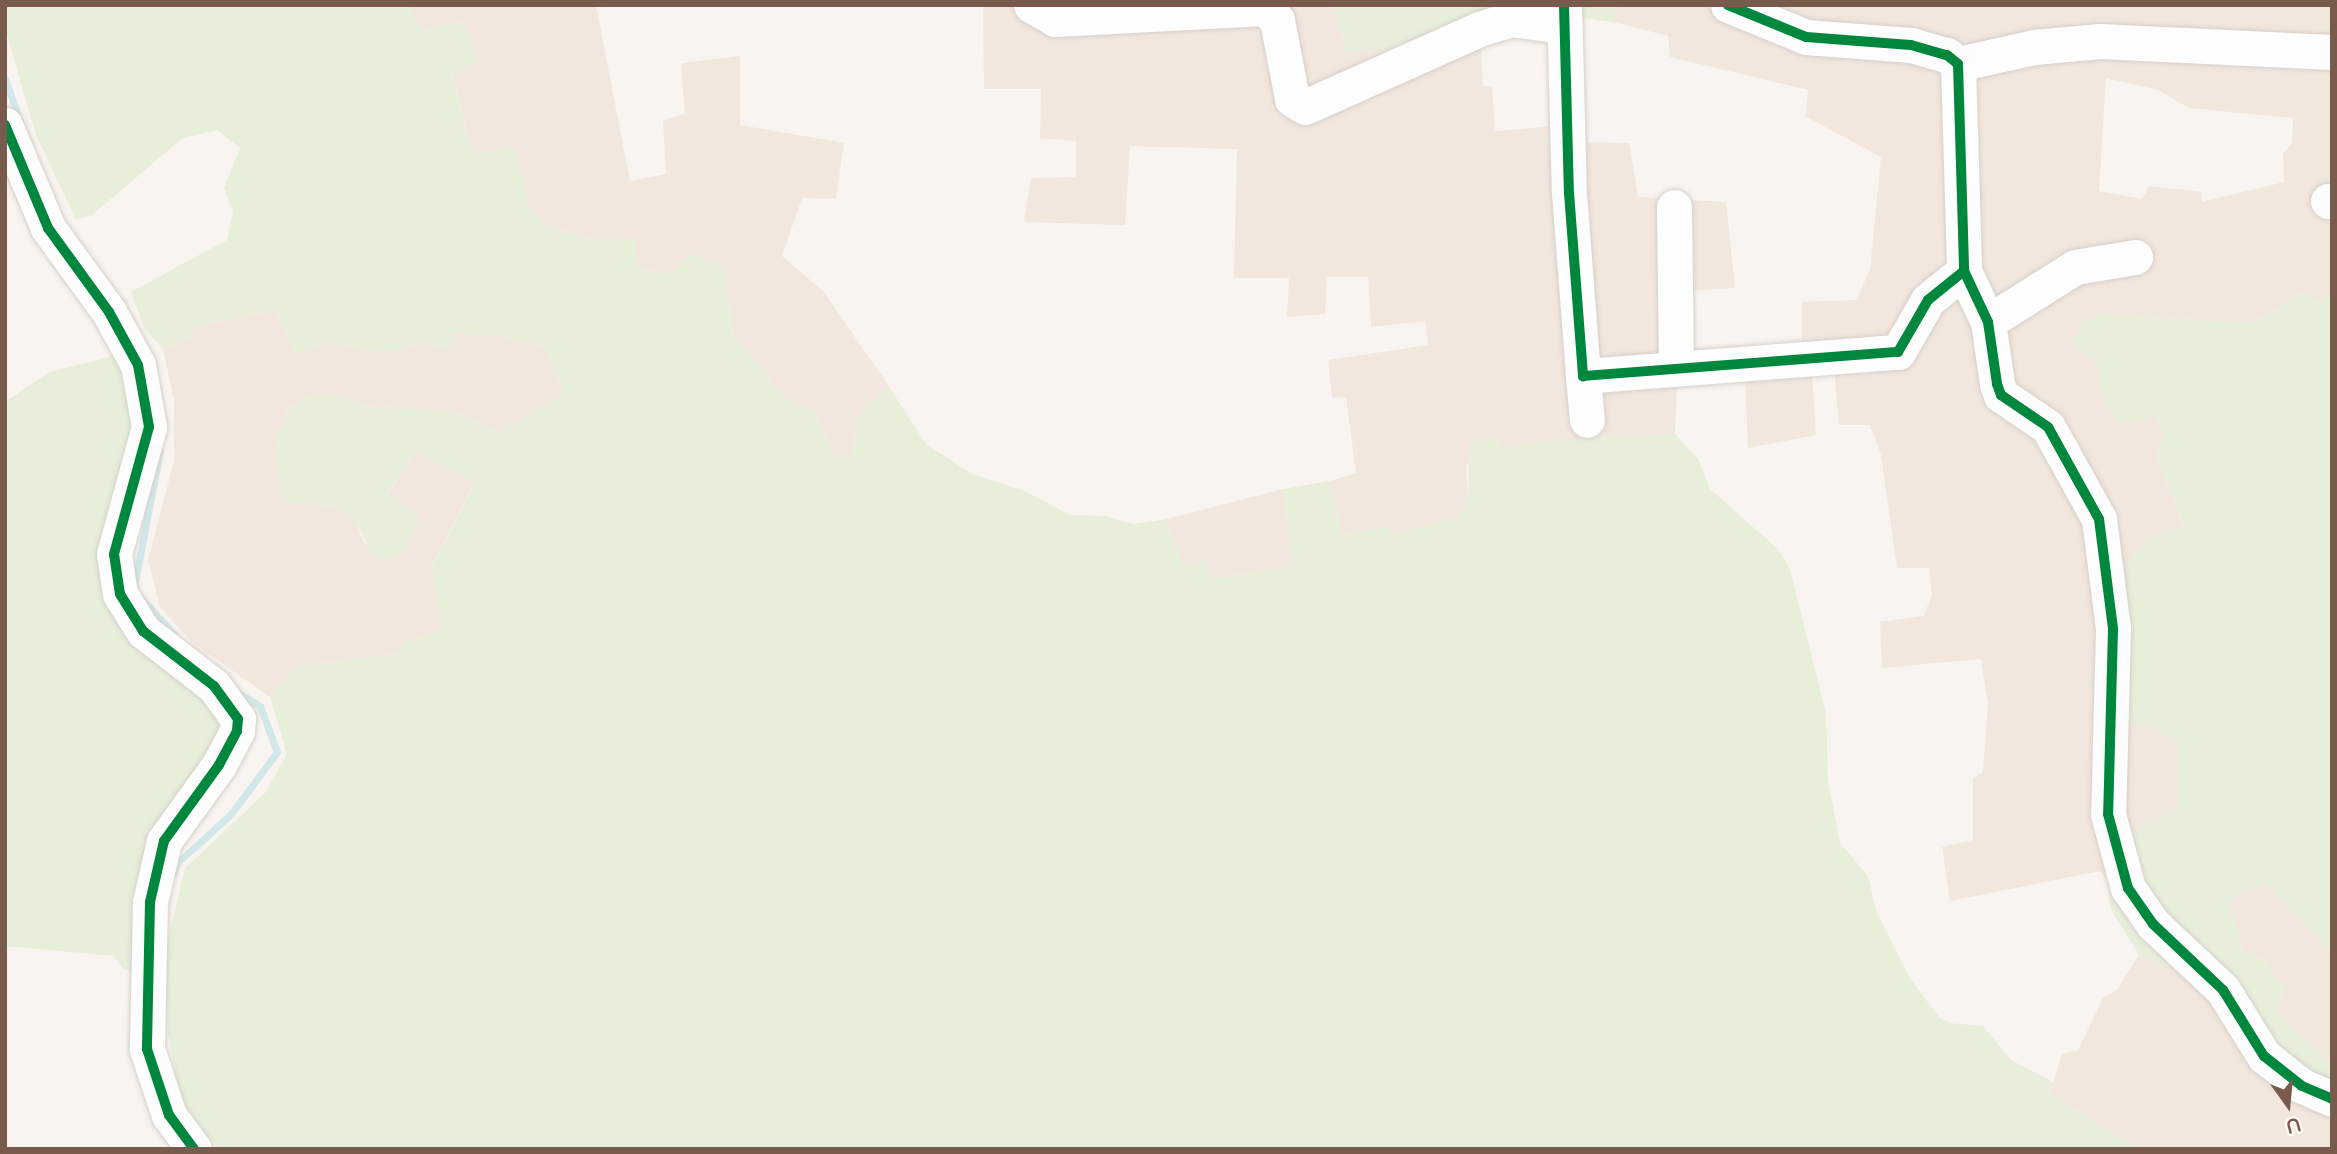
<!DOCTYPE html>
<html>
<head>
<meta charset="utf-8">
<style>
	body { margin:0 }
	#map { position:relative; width:2337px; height:1154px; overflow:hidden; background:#f9f4ef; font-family:"Varela Round",sans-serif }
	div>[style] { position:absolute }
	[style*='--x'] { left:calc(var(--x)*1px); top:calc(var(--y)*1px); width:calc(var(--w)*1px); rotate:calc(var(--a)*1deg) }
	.residential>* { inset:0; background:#f2e7dd }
	.green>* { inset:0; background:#e7efda }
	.stream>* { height:7px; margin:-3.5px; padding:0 3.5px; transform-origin:3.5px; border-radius:3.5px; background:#d0e8e9 }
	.roads { filter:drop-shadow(0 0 2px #d6d0ca) drop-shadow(0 0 2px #d6d0ca) }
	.minor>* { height:35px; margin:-17.5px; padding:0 17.5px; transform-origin:17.5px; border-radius:17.5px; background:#fefdfd }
	.cycleway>* { height:10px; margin:-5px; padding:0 5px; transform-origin:5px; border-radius:5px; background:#00873e }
	span { translate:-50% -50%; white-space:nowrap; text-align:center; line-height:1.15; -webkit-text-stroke:5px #fff9f2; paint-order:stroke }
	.frame { position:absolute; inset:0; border:7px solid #795b4d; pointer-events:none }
	.north { position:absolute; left:2253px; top:1070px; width:70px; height:70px; -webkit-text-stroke:5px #fff9f2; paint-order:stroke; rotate:165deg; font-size:19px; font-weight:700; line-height:28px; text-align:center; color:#795b4d }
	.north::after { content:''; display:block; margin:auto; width:24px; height:32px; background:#795b4d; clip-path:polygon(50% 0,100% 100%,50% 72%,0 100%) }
</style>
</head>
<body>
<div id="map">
	<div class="residential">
		<div style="clip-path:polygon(408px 5px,596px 5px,630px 181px,666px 174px,663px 120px,685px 114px,681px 63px,740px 56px,740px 125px,844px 143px,836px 199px,802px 198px,782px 256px,824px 292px,888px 385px,857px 416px,853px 457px,834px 456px,814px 411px,786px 398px,733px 335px,724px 266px,673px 274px,637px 268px,634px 239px,591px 239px,545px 225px,529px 207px,523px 187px,472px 152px,452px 73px,465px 21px,421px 30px)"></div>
		<div style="clip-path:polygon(983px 5px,1333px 5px,1346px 51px,1480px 22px,1483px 86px,1492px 86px,1495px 131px,1578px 124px,1578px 142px,1629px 143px,1638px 197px,1726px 202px,1735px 288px,1681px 291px,1675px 434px,1500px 449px,1498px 436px,1466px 466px,1468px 496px,1461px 517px,1391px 536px,1388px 527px,1341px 535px,1330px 481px,1356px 473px,1346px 398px,1332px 397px,1328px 360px,1428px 345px,1425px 321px,1371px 327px,1368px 277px,1327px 277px,1325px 314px,1287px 317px,1289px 278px,1234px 278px,1237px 149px,1130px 146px,1125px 225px,1024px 222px,1031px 178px,1076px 177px,1076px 141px,1040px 138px,1041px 89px,984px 89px)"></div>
		<div style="clip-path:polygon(evenodd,1618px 5px,2332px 5px,2332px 295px,2315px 302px,2304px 292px,2252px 323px,2097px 314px,2104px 404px,2155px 415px,2164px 438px,2156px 455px,2184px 527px,2178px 808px,2136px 830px,2134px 869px,2108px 881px,2100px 871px,1950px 901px,1942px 847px,1973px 840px,1973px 778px,1983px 772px,1988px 704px,1981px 659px,1882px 668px,1880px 622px,1924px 616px,1932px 594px,1929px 568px,1897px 568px,1881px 455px,1870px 425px,1839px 425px,1834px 368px,1812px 373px,1816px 435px,1748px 448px,1744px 357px,1802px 350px,1802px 302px,1856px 300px,1870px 270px,1881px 157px,1805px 116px,1808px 90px,1670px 57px,1668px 36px,1613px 22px,1618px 5px,2106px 78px,2158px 90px,2189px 108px,2293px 118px,2292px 143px,2283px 154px,2284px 182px,2202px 202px,2202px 192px,2149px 186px,2142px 199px,2099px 191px,2106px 78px)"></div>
		<div style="clip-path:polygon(275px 310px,296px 354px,327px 343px,397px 352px,419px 343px,451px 348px,453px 332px,498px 335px,545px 347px,564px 393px,499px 433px,456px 412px,364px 406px,337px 394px,307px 397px,286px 410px,280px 499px,339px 508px,357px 524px,365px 545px,421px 518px,387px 495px,416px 451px,475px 482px,432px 566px,443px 632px,405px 641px,397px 654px,296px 666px,270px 697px,193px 643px,160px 607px,148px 560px,174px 461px,174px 400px,163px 349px,191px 338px,195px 326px)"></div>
		<div style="clip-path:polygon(1283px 489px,1293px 567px,1210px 579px,1182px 566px,1167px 519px)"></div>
		<div style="clip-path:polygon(2266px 883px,2332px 952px,2332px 1065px,2286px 1028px,2276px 1013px,2284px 989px,2264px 960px,2243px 950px,2228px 901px)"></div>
		<div style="clip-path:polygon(2139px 955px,2190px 974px,2332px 1093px,2332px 1149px,2139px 1149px,2050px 1093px,2062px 1054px,2078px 1050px,2103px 998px,2117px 990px)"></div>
	</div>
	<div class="green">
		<div style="clip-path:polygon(5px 5px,408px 5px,421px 30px,465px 21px,477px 63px,452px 74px,472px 152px,515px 146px,529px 207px,545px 225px,591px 239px,634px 239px,637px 268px,673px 274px,689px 253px,724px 266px,733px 335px,786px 398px,814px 411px,834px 456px,853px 457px,857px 416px,888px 385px,926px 444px,972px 474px,1022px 490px,1070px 515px,1105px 516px,1133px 524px,1167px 519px,1182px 566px,1208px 562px,1211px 579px,1293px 567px,1283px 489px,1330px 481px,1341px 535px,1388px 527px,1391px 535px,1461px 517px,1468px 496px,1470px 442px,1498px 436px,1500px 449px,1573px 438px,1675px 434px,1699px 460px,1710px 489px,1779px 550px,1790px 569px,1826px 714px,1828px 780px,1840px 843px,1868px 876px,1876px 911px,1909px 977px,1939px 1017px,1949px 1023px,1983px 1026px,2011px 1060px,2053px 1082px,2050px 1093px,2139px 1149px,219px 1149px,181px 1103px,168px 1033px,162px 964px,185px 868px,265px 793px,287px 754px,270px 697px,296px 666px,397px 654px,405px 641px,442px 632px,432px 567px,475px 483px,416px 451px,387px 494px,421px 517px,402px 554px,375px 560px,357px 524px,339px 508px,280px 499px,275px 434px,283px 428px,286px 410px,307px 397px,337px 394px,364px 406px,456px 412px,499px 433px,564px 393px,545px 347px,498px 335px,454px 332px,451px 348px,419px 343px,397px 352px,327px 343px,296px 354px,275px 310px,195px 326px,191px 338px,163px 349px,144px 328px,131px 292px,227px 240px,233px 212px,224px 188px,240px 148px,217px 130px,183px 138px,92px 215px,76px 220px,36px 135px,5px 28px)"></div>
		<div style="clip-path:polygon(1333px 5px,1618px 5px,1613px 22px,1547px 13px,1386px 59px,1381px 47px,1346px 52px)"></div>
		<div style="clip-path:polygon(2305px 292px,2315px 302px,2332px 295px,2332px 952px,2266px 883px,2228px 901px,2243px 950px,2264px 960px,2284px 989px,2276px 1013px,2332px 1065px,2332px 1093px,2190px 974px,2139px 955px,2110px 908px,2108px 881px,2134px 869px,2125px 846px,2136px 830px,2178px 808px,2178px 740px,2125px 720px,2122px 586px,2131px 557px,2149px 539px,2184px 526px,2156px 455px,2164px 438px,2155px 416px,2120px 424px,2104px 404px,2097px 362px,2072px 346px,2081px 324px,2097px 314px,2252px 323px)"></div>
		<div style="clip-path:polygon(114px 356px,121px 357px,140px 427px,105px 553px,230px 721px,136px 968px,124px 970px,114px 956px,5px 946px,5px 402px,49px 372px)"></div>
	</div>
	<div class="stream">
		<div style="--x:5;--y:79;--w:45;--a:70.3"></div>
		<div style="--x:134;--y:587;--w:138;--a:-79.2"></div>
		<div style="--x:142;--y:599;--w:47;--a:47.6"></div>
		<div style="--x:174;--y:873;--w:10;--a:-73"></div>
		<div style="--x:177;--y:863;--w:73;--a:-42.2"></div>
		<div style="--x:231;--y:814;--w:77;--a:-53.4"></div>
		<div style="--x:277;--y:752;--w:49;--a:-110.3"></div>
		<div style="--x:260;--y:706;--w:27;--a:-149"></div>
	</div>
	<div class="roads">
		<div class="minor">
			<div style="--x:1031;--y:5;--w:28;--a:30"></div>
			<div style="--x:1055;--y:19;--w:210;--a:-3"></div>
			<div style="--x:1265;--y:8;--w:17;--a:45"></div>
			<div style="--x:1277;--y:20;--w:80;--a:79.2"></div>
			<div style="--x:1292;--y:99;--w:15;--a:32"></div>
			<div style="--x:1305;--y:107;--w:191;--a:-24.1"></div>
			<div style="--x:1479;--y:29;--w:34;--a:-17"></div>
			<div style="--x:1511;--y:19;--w:51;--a:7.8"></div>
			<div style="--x:1564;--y:5;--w:188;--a:88.5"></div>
			<div style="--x:1569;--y:193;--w:184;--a:85.6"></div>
			<div style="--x:1583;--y:376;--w:316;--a:-4.4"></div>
			<div style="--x:1898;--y:352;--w:60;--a:-60"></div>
			<div style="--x:1928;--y:300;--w:46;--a:-38.9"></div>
			<div style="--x:1728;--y:5;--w:84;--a:22.3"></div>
			<div style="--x:1806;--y:37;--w:105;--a:4.4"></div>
			<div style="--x:1911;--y:45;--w:37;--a:16"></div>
			<div style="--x:1947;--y:55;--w:14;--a:39"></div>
			<div style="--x:1958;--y:64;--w:207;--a:88.3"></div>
			<div style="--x:1964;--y:271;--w:56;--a:64.8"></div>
			<div style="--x:1988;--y:322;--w:63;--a:81.7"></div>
			<div style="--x:1997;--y:384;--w:12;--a:70"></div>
			<div style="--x:2001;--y:395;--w:57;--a:34.2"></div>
			<div style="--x:2048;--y:427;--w:105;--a:61"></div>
			<div style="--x:2099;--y:519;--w:111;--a:82.7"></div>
			<div style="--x:2113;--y:629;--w:185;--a:91.5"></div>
			<div style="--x:2108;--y:814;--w:77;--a:74.9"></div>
			<div style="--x:2128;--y:888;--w:44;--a:55.2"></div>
			<div style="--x:2153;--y:924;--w:96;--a:43.3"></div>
			<div style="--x:2223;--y:990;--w:78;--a:58.2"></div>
			<div style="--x:2264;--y:1056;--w:48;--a:38.3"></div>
			<div style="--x:2302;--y:1086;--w:33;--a:23"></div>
			<div style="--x:1958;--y:64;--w:78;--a:-12.6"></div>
			<div style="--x:2034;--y:47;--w:66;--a:-5.2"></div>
			<div style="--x:2100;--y:41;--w:232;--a:2.7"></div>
			<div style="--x:5;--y:125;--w:112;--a:67.3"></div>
			<div style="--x:48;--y:228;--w:104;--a:54"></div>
			<div style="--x:109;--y:312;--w:60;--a:61.3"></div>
			<div style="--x:138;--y:365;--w:63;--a:79.9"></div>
			<div style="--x:149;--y:427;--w:132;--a:105.4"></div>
			<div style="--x:114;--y:554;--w:40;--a:81.5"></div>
			<div style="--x:120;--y:594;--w:44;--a:58.1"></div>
			<div style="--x:143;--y:631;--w:90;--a:37.8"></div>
			<div style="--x:214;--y:686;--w:41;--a:54"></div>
			<div style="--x:238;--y:719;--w:12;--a:95"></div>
			<div style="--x:237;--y:731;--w:38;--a:118"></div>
			<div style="--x:219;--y:765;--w:94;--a:125.9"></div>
			<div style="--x:164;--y:841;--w:63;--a:102.9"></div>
			<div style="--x:150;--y:902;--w:147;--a:91.2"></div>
			<div style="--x:147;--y:1049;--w:70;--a:71.6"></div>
			<div style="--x:169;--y:1115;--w:42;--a:53.7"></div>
			<div style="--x:2328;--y:201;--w:4;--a:0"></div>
			<div style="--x:1674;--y:207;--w:159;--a:89.3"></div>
			<div style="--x:1988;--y:322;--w:103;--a:-32.3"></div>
			<div style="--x:2075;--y:267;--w:61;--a:-9.5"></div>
			<div style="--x:1583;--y:376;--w:44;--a:84.8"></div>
		</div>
	</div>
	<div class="cycleway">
		<div style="--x:1564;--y:5;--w:188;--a:88.5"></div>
		<div style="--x:1569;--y:193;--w:184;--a:85.6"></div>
		<div style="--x:1583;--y:376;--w:316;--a:-4.4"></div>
		<div style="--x:1898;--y:352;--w:60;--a:-60"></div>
		<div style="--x:1928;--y:300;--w:46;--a:-38.9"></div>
		<div style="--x:1728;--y:5;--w:84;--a:22.3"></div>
		<div style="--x:1806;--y:37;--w:105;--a:4.4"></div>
		<div style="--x:1911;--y:45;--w:37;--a:16"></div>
		<div style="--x:1947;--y:55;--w:14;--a:39"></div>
		<div style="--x:1958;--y:64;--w:207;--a:88.3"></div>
		<div style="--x:1964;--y:271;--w:56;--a:64.8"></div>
		<div style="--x:1988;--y:322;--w:63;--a:81.7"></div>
		<div style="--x:1997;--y:384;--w:12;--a:70"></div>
		<div style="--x:2001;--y:395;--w:57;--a:34.2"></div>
		<div style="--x:2048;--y:427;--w:105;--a:61"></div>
		<div style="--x:2099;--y:519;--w:111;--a:82.7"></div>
		<div style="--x:2113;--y:629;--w:185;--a:91.5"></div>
		<div style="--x:2108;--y:814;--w:77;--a:74.9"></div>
		<div style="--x:2128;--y:888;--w:44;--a:55.2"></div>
		<div style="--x:2153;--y:924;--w:96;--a:43.3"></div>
		<div style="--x:2223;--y:990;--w:78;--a:58.2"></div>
		<div style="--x:2264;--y:1056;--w:48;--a:38.3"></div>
		<div style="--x:2302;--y:1086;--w:33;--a:23"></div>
		<div style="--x:5;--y:125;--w:112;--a:67.3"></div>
		<div style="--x:48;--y:228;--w:104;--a:54"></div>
		<div style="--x:109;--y:312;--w:60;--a:61.3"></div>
		<div style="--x:138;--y:365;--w:63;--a:79.9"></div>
		<div style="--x:149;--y:427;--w:132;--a:105.4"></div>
		<div style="--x:114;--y:554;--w:40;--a:81.5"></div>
		<div style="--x:120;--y:594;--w:44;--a:58.1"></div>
		<div style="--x:143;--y:631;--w:90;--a:37.8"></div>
		<div style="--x:214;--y:686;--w:41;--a:54"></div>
		<div style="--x:238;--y:719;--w:12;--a:95"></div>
		<div style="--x:237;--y:731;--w:38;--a:118"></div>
		<div style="--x:219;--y:765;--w:94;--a:125.9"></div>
		<div style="--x:164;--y:841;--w:63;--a:102.9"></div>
		<div style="--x:150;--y:902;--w:147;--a:91.2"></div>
		<div style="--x:147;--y:1049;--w:70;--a:71.6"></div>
		<div style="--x:169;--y:1115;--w:42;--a:53.7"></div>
	</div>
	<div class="frame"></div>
	<div class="north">U</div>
</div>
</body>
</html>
